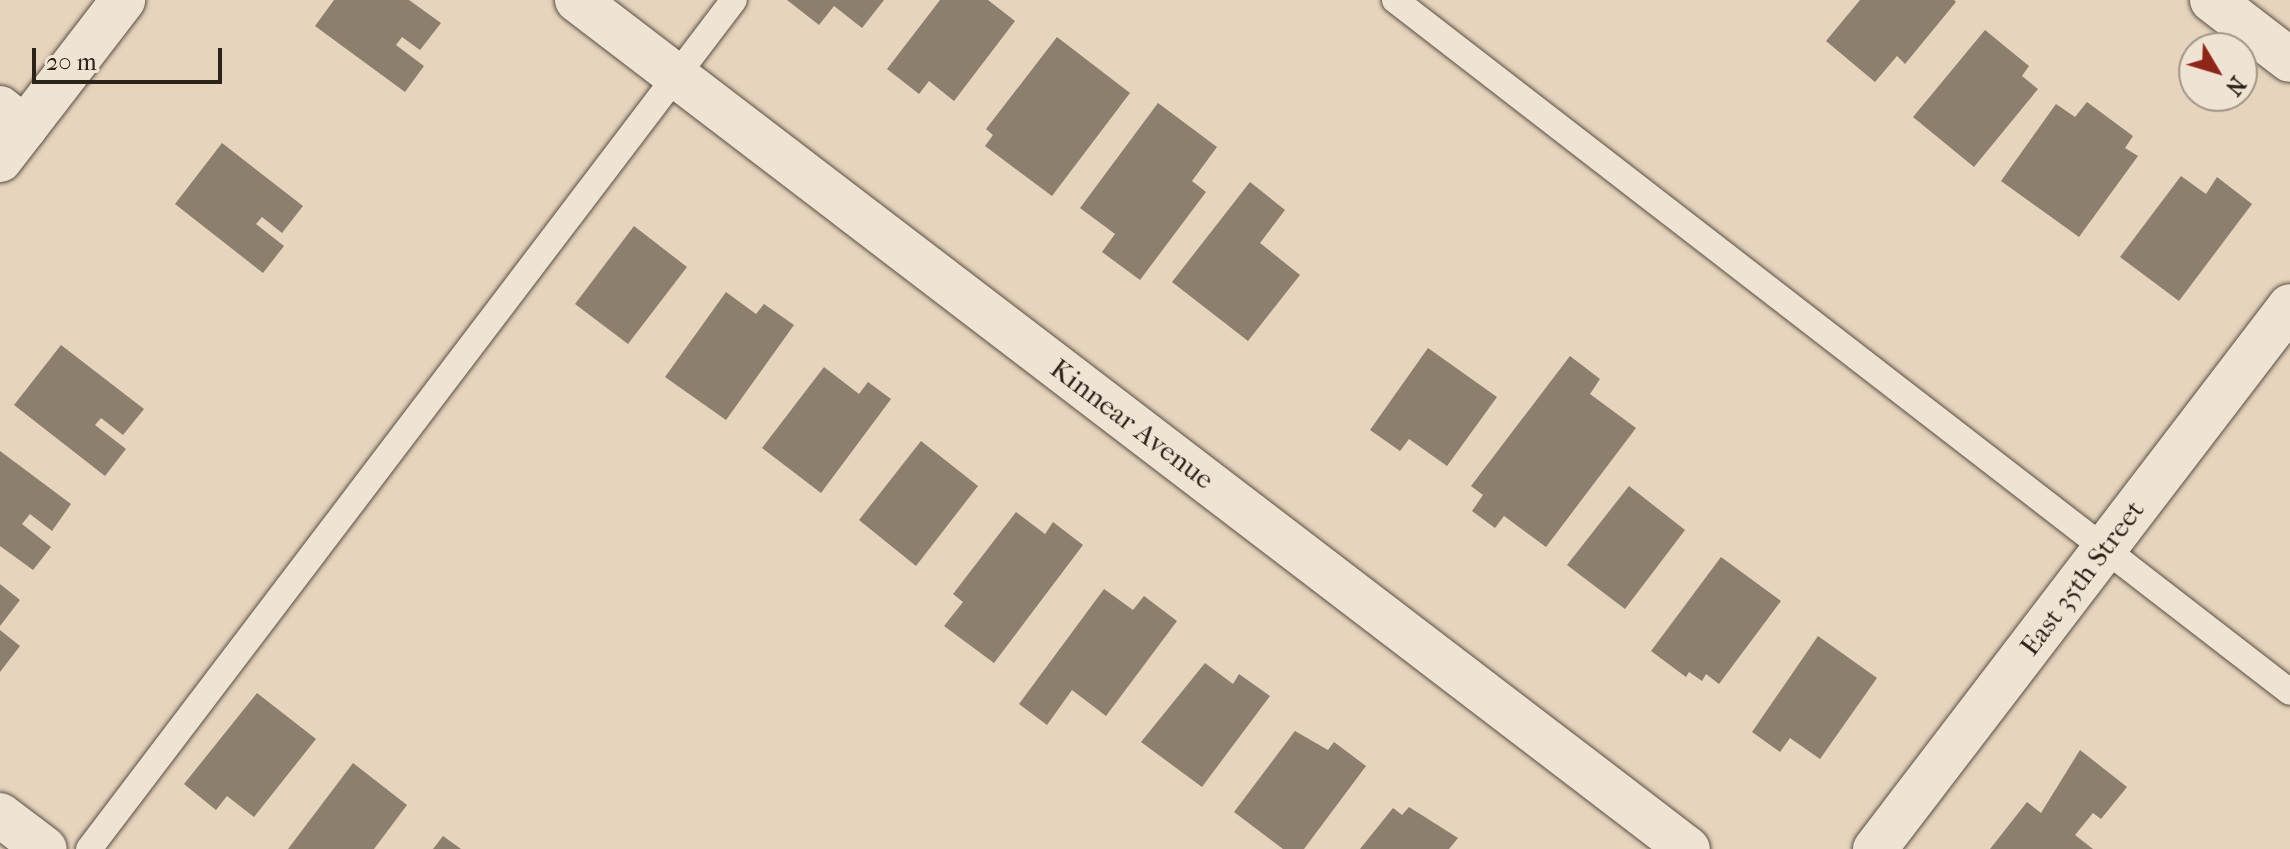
<!DOCTYPE html>
<html>
<head>
<meta charset="utf-8">
<style>
	body { margin:0 }
	#map { position:relative; width:2290px; height:849px; overflow:hidden; background:#e6d4bd; font-family:"IM FELL French Canon",serif }
	div>[style] { position:absolute }
	[style*='--x'] { left:calc(var(--x)*1px); top:calc(var(--y)*1px); width:calc(var(--w)*1px); rotate:calc(var(--a)*1deg) }
	.building>* { inset:0; background:#8c7f6e }
	.roads { filter:drop-shadow(0 0 2px #5a4f42) drop-shadow(0 0 2px #5a4f42) }
	.lane>* { height:26px; margin:-13px; padding:0 13px; transform-origin:13px; border-radius:13px; background:#efe3d4 }
	.street>* { height:44px; margin:-22px; padding:0 22px; transform-origin:22px; border-radius:22px; background:#efe3d4 }
	.secondary>* { height:44px; margin:-22px; padding:0 22px; transform-origin:22px; border-radius:22px; background:#efe3d4 }
	span { translate:-50% -50%; white-space:nowrap; text-align:center; line-height:1.15; -webkit-text-stroke:6px #efe3d4; paint-order:stroke }
	.street-label { font-size:28px; color:#2b2319 }
	.north { position:absolute; left:2178px; top:32px; width:80px; height:80px; box-sizing:border-box; background:#efe3d4; border:2px solid #a19689; border-radius:50%; rotate:128deg; font-size:22px; font-weight:700; line-height:32px; text-align:center; color:#2b2319 }
	.north::after { content:''; display:block; margin:auto; width:28px; height:36px; background:#8f2418; clip-path:polygon(50% 0,100% 100%,50% 72%,0 100%) }
	.scale { position:absolute; left:32px; top:48px; width:190px; height:36px; box-sizing:border-box; border:4px solid #2b2319; border-top:0; padding-left:10px; font-size:24px; line-height:28px; white-space:nowrap; color:#2b2319; -webkit-text-stroke:6px #efe3d4; paint-order:stroke }
</style>
</head>
<body>
<div id="map">
	<div class="building">
		<div style="clip-path:polygon(334px 0,409px 0,441px 23px,420px 50px,402px 37px,396px 45px,424px 66px,405px 92px,315px 26px)"></div>
		<div style="clip-path:polygon(787px 0,884px 0,862px 28px,834px 6px,819px 25px)"></div>
		<div style="clip-path:polygon(940px 0,988px 0,1015px 21px,954px 101px,929px 81px,919px 94px,887px 69px)"></div>
		<div style="clip-path:polygon(1860px 0,1954px 0,1956px 2px,1905px 64px,1897px 56px,1875px 82px,1826px 41px)"></div>
		<div style="clip-path:polygon(1985px 30px,2029px 66px,2022px 76px,2038px 89px,1974px 167px,1913px 117px)"></div>
		<div style="clip-path:polygon(1057px 37px,1130px 93px,1052px 196px,985px 146px,993px 135px,986px 129px)"></div>
		<div style="clip-path:polygon(2087px 102px,2133px 136px,2125px 148px,2138px 156px,2079px 237px,2001px 181px,2056px 104px,2075px 117px)"></div>
		<div style="clip-path:polygon(1158px 103px,1217px 147px,1192px 181px,1206px 192px,1140px 280px,1102px 252px,1115px 234px,1080px 208px)"></div>
		<div style="clip-path:polygon(222px 143px,303px 206px,282px 233px,262px 217px,256px 224px,284px 246px,263px 273px,175px 204px)"></div>
		<div style="clip-path:polygon(2181px 176px,2206px 194px,2217px 177px,2252px 204px,2179px 301px,2120px 257px)"></div>
		<div style="clip-path:polygon(1250px 182px,1285px 210px,1260px 243px,1300px 275px,1248px 341px,1172px 282px)"></div>
		<div style="clip-path:polygon(634px 226px,687px 267px,628px 344px,575px 304px)"></div>
		<div style="clip-path:polygon(726px 292px,756px 314px,764px 304px,794px 325px,726px 420px,665px 377px)"></div>
		<div style="clip-path:polygon(61px 345px,144px 409px,123px 435px,101px 418px,95px 425px,126px 449px,105px 476px,14px 405px)"></div>
		<div style="clip-path:polygon(1428px 348px,1497px 397px,1447px 466px,1409px 439px,1400px 451px,1370px 430px)"></div>
		<div style="clip-path:polygon(1570px 356px,1600px 379px,1590px 394px,1636px 428px,1546px 547px,1504px 516px,1495px 528px,1472px 511px,1483px 495px,1471px 486px)"></div>
		<div style="clip-path:polygon(824px 367px,859px 394px,868px 382px,891px 399px,821px 493px,762px 448px)"></div>
		<div style="clip-path:polygon(921px 441px,978px 486px,916px 566px,859px 520px)"></div>
		<div style="clip-path:polygon(0 451px,71px 504px,52px 531px,30px 514px,22px 524px,51px 547px,33px 570px,0 546px)"></div>
		<div style="clip-path:polygon(1629px 486px,1685px 530px,1625px 609px,1567px 565px)"></div>
		<div style="clip-path:polygon(1016px 512px,1045px 534px,1053px 522px,1083px 545px,994px 663px,944px 626px,963px 602px,953px 594px)"></div>
		<div style="clip-path:polygon(1721px 557px,1781px 601px,1719px 684px,1706px 674px,1702px 681px,1689px 672px,1686px 677px,1651px 651px)"></div>
		<div style="clip-path:polygon(0 584px,20px 600px,0 626px)"></div>
		<div style="clip-path:polygon(1104px 589px,1133px 610px,1144px 596px,1177px 621px,1106px 716px,1072px 690px,1047px 725px,1019px 704px)"></div>
		<div style="clip-path:polygon(0 630px,20px 646px,0 672px)"></div>
		<div style="clip-path:polygon(1818px 636px,1877px 678px,1820px 759px,1790px 738px,1780px 752px,1752px 732px)"></div>
		<div style="clip-path:polygon(1205px 663px,1233px 684px,1239px 674px,1270px 696px,1202px 787px,1141px 742px)"></div>
		<div style="clip-path:polygon(257px 693px,316px 739px,254px 817px,227px 796px,216px 810px,184px 784px)"></div>
		<div style="clip-path:polygon(1295px 731px,1328px 750px,1334px 742px,1366px 766px,1304px 849px,1283px 849px,1234px 812px)"></div>
		<div style="clip-path:polygon(2080px 750px,2127px 787px,2101px 819px,2093px 813px,2075px 835px,2093px 849px,1990px 849px,2027px 802px,2041px 813px)"></div>
		<div style="clip-path:polygon(353px 763px,407px 805px,374px 849px,288px 849px)"></div>
		<div style="clip-path:polygon(1409px 807px,1458px 838px,1449px 849px,1360px 849px,1393px 808px,1402px 815px)"></div>
		<div style="clip-path:polygon(443px 836px,461px 849px,433px 849px)"></div>
	</div>
	<div class="roads">
		<div class="lane">
			<div style="--x:1395;--y:0;--w:1131;--a:37.71"></div>
			<div style="--x:89;--y:849;--w:1066;--a:-52.78"></div>
		</div>
		<div class="street">
			<div style="--x:577;--y:0;--w:1398;--a:37.39"></div>
			<div style="--x:0;--y:108;--w:32;--a:39"></div>
			<div style="--x:0;--y:815;--w:56;--a:37.1"></div>
			<div style="--x:1875;--y:849;--w:683;--a:-52.61"></div>
		</div>
		<div class="secondary">
			<div style="--x:2212;--y:0;--w:98;--a:37.6"></div>
			<div style="--x:0;--y:160;--w:202;--a:-52.4"></div>
		</div>
	</div>
	<div class="street-label">
		<span style="left:1132px;top:424px;rotate:37deg">Kinnear Avenue</span>
		<span style="left:2082px;top:578px;rotate:-53deg">East 35th Street</span>
	</div>
	<div class="north">N</div>
	<div class="scale">20 m</div>
</div>
</body>
</html>
